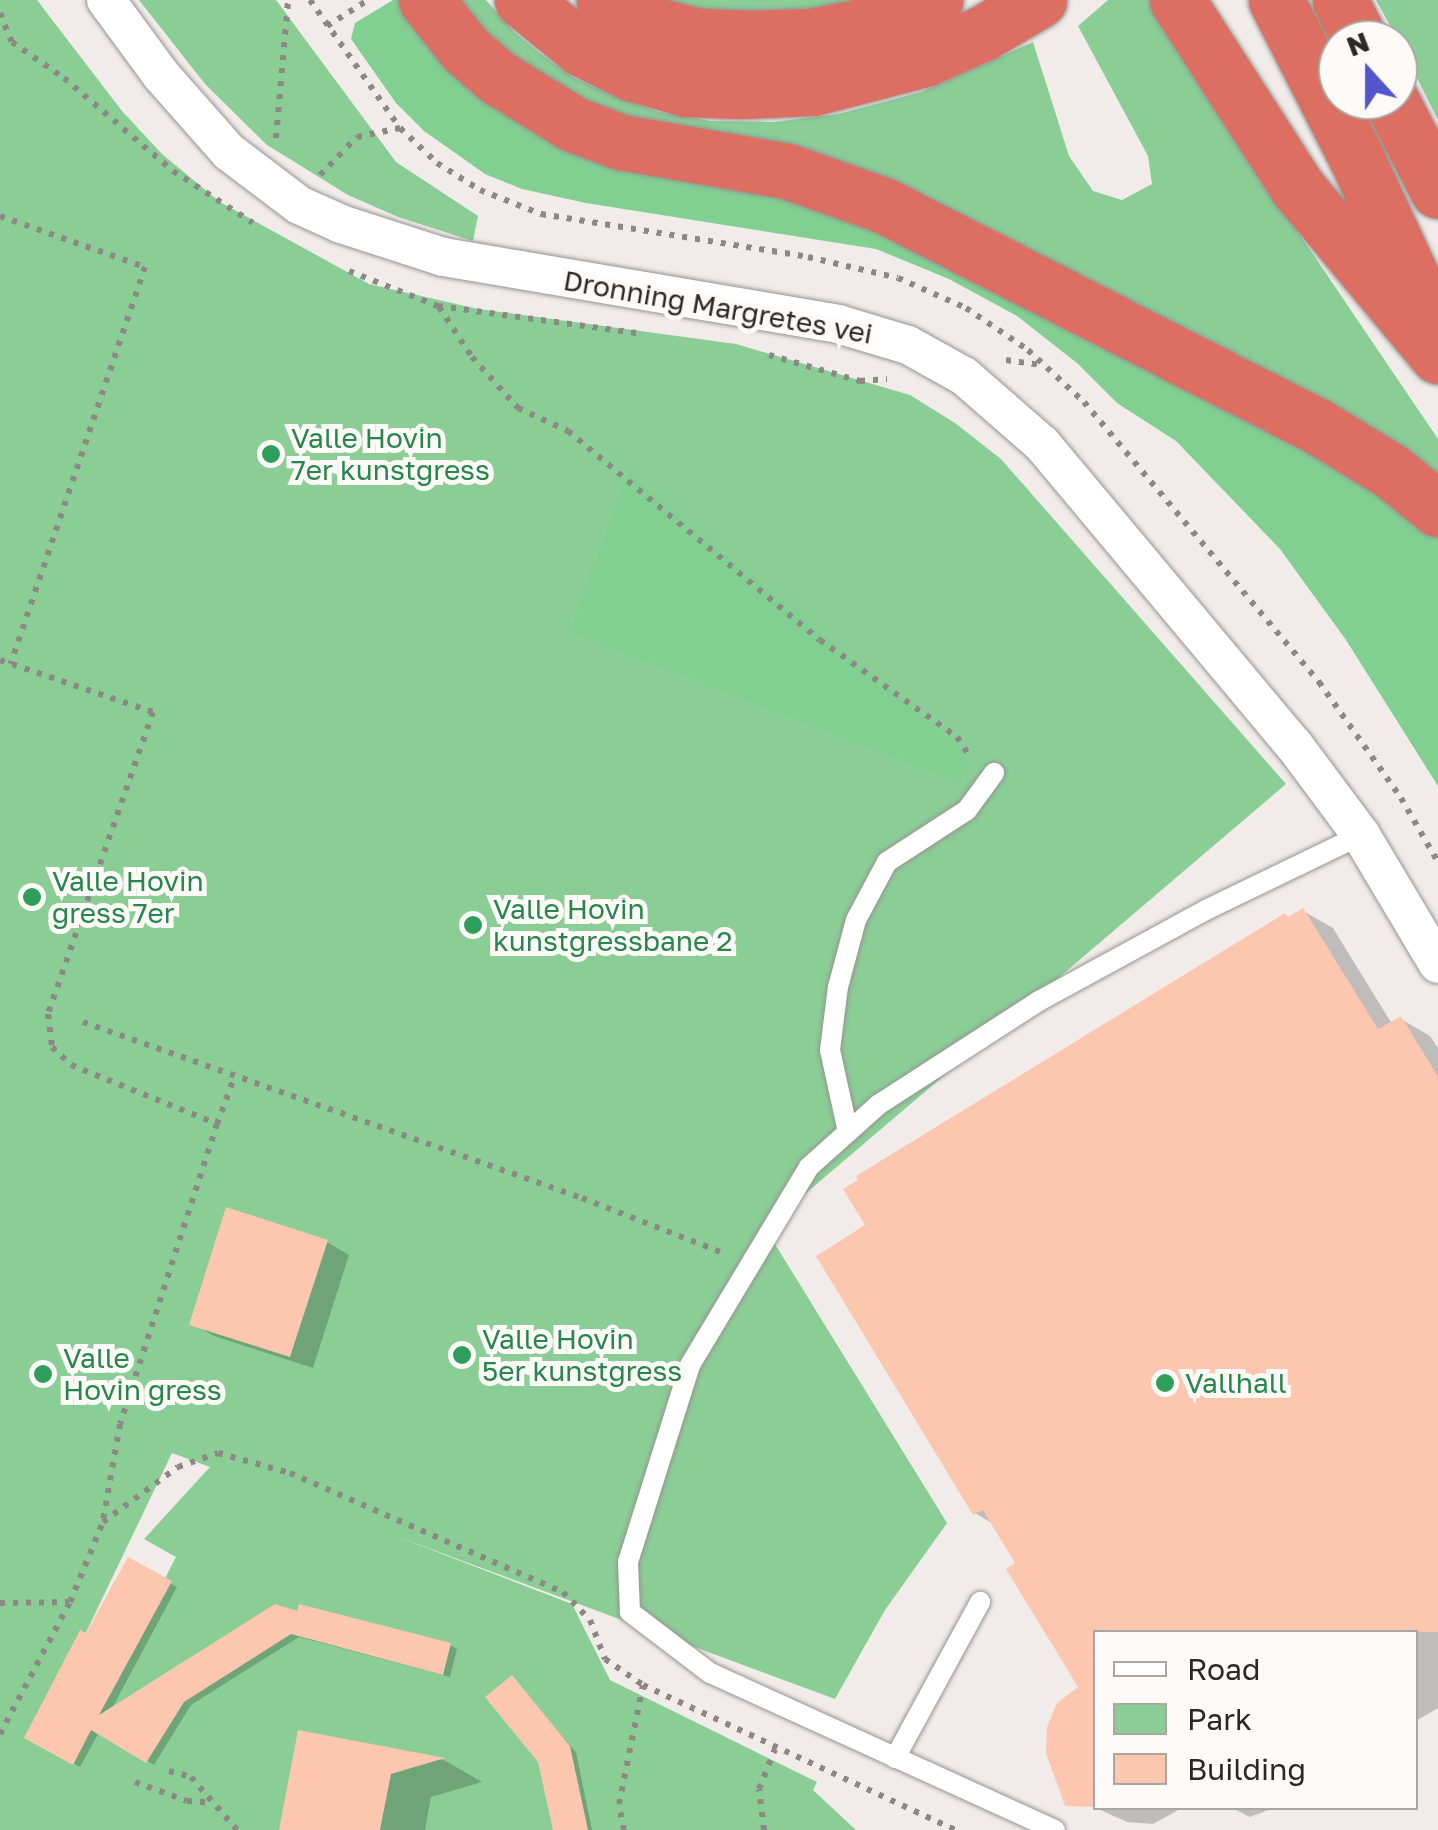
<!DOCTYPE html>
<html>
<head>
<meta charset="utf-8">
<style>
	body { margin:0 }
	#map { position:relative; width:1438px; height:1830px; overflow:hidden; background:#f1ecea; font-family:"Golos Text",sans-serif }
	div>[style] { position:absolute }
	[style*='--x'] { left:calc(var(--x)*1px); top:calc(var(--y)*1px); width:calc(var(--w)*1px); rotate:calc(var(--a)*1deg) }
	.green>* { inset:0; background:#8ace96 }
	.forest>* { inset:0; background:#82d091 }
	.shadow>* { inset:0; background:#0003 }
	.building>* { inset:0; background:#fdc6af }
	.path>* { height:6px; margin-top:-3px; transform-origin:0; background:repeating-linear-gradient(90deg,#8b8886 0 5px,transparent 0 13px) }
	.roads { filter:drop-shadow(0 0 2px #979391) drop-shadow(0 0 2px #979391) }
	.lane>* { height:20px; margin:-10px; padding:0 10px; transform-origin:10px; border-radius:10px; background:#fff }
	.street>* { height:38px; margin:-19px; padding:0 19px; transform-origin:19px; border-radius:19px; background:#fff }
	.highway>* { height:55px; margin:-27.5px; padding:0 27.5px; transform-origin:27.5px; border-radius:27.5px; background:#dc6f61 }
	.dots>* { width:28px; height:28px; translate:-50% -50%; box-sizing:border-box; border:5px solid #fefaf7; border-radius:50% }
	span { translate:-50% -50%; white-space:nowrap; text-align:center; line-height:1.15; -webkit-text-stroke:10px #fefaf7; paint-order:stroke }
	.street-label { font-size:28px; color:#2b2928 }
	.leisure-label { font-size:28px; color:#27864d }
	.left { translate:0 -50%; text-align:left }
	.legend { position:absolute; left:1093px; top:1630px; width:325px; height:180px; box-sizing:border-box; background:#fefaf7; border:2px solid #aaa6a4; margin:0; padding:12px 18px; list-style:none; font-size:30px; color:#2b2928 }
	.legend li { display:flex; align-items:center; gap:20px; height:50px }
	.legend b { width:50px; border:2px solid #aaa6a4 }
	.north { position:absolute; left:1318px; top:20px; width:100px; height:100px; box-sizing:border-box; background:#fefaf7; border:2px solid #aaa6a4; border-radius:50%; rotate:339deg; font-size:28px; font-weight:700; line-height:40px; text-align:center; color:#2b2928 }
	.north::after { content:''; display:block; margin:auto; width:35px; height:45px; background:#5355cc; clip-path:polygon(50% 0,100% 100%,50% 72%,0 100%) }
</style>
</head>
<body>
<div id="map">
	<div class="green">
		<div style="clip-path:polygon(evenodd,0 0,37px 0,122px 111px,162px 154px,220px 202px,369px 284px,478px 309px,736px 344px,910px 395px,955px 423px,1001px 459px,1286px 784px,765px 1228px,947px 1523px,885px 1610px,835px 1699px,393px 1535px,572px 1604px,610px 1680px,817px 1782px,813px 1790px,856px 1830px,0 1830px,0 0,172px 1453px,210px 1467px,144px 1539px,176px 1557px,72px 1759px,33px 1743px,172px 1453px)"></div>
		<div style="clip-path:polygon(139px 0,276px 0,396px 162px,478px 216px,473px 241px,398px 217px,348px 195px,267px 145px,205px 84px)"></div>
		<div style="clip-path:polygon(446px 0,486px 0,515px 33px,541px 54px,574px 78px,615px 96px,659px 112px,710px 121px,774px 122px,838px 114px,921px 92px,1033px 42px,1069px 156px,1093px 191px,1122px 200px,1152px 184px,1148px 156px,1078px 26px,1108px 0,1154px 0,1258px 173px,1438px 439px,1438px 487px,569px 102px)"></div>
		<div style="clip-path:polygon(661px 0,873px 0,814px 13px,705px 17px)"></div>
		<div style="clip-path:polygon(1376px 0,1438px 0,1438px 120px,1398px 40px)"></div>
	</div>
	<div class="forest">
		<div style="clip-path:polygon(393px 0,403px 0,443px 53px,788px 190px,1287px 429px,1438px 531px,1438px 786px,1346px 640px,1280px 549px,1176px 441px,1117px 403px,1077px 363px,1017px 316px,949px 279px,876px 249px,586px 203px,522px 189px,485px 174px,424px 131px,396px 103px,351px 39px,355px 23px)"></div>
		<div style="clip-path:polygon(628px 473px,972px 758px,960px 783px,569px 632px)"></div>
	</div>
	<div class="shadow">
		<div style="clip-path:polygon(1303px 911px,1333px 928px,1392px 1024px,1401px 1019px,1430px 1036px,1438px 1048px,1438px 1708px,1416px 1721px,1416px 1632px,1096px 1632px,1081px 1687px,995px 1525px,975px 1513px,869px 1226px)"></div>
		<div style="clip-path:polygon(327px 1242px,349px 1255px,313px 1368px,214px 1336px,192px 1323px)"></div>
		<div style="clip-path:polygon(129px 1561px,177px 1587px,110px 1712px,276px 1607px,450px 1645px,457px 1649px,450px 1677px,299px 1637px,191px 1705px,154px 1765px,99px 1732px,80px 1767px,27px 1737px)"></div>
		<div style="clip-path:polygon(512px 1678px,576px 1752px,592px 1830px,555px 1830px,541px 1761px)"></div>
		<div style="clip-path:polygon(300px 1733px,444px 1760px,482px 1782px,431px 1797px,425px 1830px,286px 1830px)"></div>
		<div style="clip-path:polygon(1096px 1808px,1182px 1808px,1153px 1824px,1127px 1822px)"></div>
		<div style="clip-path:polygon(1232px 1808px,1274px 1808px,1250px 1817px)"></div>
	</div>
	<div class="building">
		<div style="clip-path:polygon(1303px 908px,1378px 1029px,1401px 1016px,1438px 1077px,1438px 1632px,1096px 1632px,1096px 1807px,1065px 1806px,1046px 1753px,1047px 1727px,1057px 1703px,1078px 1687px,1006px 1569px,1015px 1563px,983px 1510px,973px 1515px,816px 1256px,865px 1225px,843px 1189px,858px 1180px,856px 1176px,1285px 913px,1288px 917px)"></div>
		<div style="clip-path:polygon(226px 1207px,328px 1240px,290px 1357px,189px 1325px)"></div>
		<div style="clip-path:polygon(128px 1557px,172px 1581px,99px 1715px,275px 1604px,297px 1611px,299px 1604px,451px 1643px,443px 1675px,291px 1634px,184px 1702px,146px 1763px,91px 1730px,73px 1765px,24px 1738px,80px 1630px,86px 1633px)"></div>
		<div style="clip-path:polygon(512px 1675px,570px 1746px,588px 1830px,553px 1830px,538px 1762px,485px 1697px)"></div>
		<div style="clip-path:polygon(298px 1730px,445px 1758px,391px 1774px,380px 1830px,279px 1830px)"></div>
	</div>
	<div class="path">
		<div style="--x:310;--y:0;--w:156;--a:54.9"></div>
		<div style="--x:400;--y:128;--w:51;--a:43.4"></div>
		<div style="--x:437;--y:163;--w:51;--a:32.1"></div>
		<div style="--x:480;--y:190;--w:66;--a:21.5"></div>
		<div style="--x:541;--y:214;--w:270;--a:9.1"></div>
		<div style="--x:808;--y:257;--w:92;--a:13.1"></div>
		<div style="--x:898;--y:278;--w:74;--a:23.8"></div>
		<div style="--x:966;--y:308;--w:75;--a:34.1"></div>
		<div style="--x:1028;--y:350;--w:76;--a:42.9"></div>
		<div style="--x:1084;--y:402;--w:366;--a:50"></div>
		<div style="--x:1319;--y:682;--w:142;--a:54.7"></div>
		<div style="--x:1401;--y:798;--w:74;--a:60"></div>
		<div style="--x:0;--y:13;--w:31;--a:68"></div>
		<div style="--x:12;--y:42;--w:63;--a:34.7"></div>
		<div style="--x:64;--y:78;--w:143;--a:40.5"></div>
		<div style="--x:173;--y:171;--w:95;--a:33"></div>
		<div style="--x:327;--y:26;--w:49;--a:-32.4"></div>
		<div style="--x:276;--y:138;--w:139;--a:-85"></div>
		<div style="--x:320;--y:175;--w:53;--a:-45.8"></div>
		<div style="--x:357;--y:137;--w:44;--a:-11.8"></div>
		<div style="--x:0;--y:216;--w:154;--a:19.4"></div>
		<div style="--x:145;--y:267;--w:419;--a:108.7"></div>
		<div style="--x:349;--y:271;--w:96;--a:21.5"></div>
		<div style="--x:438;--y:306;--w:207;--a:7.8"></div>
		<div style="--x:439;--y:307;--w:60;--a:56.6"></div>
		<div style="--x:472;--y:357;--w:69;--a:48"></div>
		<div style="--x:518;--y:408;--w:55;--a:24.7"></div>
		<div style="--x:568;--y:431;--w:327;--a:39.7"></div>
		<div style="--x:820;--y:640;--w:168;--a:35.3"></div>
		<div style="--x:957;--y:737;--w:24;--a:57"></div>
		<div style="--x:769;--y:355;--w:95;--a:15.9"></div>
		<div style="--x:860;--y:381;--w:27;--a:-4"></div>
		<div style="--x:1006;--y:360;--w:37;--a:8"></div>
		<div style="--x:0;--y:660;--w:162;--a:18.8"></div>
		<div style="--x:153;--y:712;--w:320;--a:109.2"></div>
		<div style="--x:48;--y:1014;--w:33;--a:83"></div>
		<div style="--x:52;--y:1047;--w:26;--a:43"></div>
		<div style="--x:71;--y:1065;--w:157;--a:22"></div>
		<div style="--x:217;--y:1124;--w:315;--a:107.9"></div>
		<div style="--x:120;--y:1424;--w:97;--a:100"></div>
		<div style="--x:83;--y:1022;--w:529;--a:19.43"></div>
		<div style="--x:582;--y:1198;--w:155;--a:21.3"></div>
		<div style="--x:217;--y:1124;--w:49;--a:-69.7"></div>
		<div style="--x:0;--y:1603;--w:69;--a:-0.8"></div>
		<div style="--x:0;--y:1734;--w:149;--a:-62.1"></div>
		<div style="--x:70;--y:1602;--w:87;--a:-67.6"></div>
		<div style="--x:103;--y:1522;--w:93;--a:-36.3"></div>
		<div style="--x:178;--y:1467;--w:42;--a:-19.3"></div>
		<div style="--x:218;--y:1453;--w:75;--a:15.5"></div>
		<div style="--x:290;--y:1473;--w:298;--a:23.6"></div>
		<div style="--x:563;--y:1592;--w:39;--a:46"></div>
		<div style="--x:590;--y:1620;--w:42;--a:69"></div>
		<div style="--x:605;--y:1659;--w:46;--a:34.4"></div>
		<div style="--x:643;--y:1685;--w:345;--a:24.9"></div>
		<div style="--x:169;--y:1771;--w:23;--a:15"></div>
		<div style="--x:191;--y:1777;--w:70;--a:49"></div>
		<div style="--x:135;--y:1782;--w:55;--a:20.1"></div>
		<div style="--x:187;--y:1801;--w:26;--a:4"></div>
		<div style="--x:624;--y:1830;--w:26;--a:-101"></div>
		<div style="--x:619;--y:1804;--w:121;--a:-78.6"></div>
		<div style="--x:764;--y:1830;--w:41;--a:-97"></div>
		<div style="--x:759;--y:1789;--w:43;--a:-68.2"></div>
	</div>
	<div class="roads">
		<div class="lane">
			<div style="--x:848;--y:1132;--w:84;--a:-102.4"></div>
			<div style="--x:830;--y:1050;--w:64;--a:-82.8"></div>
			<div style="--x:838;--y:987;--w:69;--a:-75"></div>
			<div style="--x:856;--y:920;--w:66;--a:-61.9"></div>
			<div style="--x:887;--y:862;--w:95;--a:-33"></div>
			<div style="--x:967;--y:810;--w:46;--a:-53.9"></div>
			<div style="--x:895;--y:1758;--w:178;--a:-61.4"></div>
			<div style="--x:1055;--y:1830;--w:379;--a:-155.5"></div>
			<div style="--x:710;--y:1673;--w:101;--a:-142.7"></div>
			<div style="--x:630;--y:1612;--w:50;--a:-92.3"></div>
			<div style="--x:628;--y:1562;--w:207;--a:-72.5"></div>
			<div style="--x:690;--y:1365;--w:231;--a:-59"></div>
			<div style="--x:809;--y:1167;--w:93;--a:-41.9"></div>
			<div style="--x:878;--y:1105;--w:192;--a:-32.9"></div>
			<div style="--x:1039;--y:1001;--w:190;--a:-28.6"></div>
			<div style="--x:1206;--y:910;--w:172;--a:-25.8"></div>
		</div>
		<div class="street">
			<div style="--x:106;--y:0;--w:93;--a:53.7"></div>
			<div style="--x:161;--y:75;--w:103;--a:48.6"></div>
			<div style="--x:229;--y:152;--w:88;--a:37.1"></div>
			<div style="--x:299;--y:205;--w:46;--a:24.3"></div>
			<div style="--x:341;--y:224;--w:107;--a:17.9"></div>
			<div style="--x:443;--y:257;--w:401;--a:9.6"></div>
			<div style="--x:838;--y:324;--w:73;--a:16.7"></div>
			<div style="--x:908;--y:345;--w:64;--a:29"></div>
			<div style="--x:964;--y:376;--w:103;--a:41.1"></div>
			<div style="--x:1042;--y:444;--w:393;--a:50.1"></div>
			<div style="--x:1294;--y:745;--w:112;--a:53.3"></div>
			<div style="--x:1361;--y:835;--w:150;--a:59.2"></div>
		</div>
		<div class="highway">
			<div style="--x:426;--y:0;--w:63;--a:51.5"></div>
			<div style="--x:465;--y:49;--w:43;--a:41.2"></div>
			<div style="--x:497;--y:77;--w:89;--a:31.7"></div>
			<div style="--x:573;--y:124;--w:51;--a:20.6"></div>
			<div style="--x:621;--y:142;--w:169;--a:9.9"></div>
			<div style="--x:787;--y:171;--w:102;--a:19.5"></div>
			<div style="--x:883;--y:205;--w:487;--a:27"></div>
			<div style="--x:1317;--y:426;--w:87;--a:31.3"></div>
			<div style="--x:1391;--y:471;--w:60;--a:39"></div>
			<div style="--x:522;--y:0;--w:77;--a:39.2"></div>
			<div style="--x:582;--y:49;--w:55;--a:26.1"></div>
			<div style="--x:631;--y:73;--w:57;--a:16.2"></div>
			<div style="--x:686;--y:89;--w:53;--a:2.2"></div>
			<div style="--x:739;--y:91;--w:73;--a:-2.4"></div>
			<div style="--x:812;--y:88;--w:117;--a:-14.4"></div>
			<div style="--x:925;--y:59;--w:64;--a:-24.1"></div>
			<div style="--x:983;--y:33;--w:65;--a:-30.5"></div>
			<div style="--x:604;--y:0;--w:54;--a:26.6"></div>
			<div style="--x:652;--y:24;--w:48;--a:14.6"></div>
			<div style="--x:698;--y:36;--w:56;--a:2"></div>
			<div style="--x:754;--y:38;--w:57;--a:-2"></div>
			<div style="--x:811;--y:36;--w:48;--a:-10.8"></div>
			<div style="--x:858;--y:27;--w:82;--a:-19.3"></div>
			<div style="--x:1177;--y:0;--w:222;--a:57.3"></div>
			<div style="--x:1297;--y:187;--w:220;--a:50.2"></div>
			<div style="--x:1276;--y:0;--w:174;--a:63"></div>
			<div style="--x:1355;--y:155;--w:187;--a:65.1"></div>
			<div style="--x:1340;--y:0;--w:45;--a:63.4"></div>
			<div style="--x:1391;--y:100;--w:102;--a:62.7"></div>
		</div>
	</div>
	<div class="dots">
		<div style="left:271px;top:454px;background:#2e9e5b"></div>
		<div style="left:32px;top:897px;background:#2e9e5b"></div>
		<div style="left:473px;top:925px;background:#2e9e5b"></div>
		<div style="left:462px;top:1355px;background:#2e9e5b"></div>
		<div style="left:43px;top:1374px;background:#2e9e5b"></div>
		<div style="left:1165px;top:1383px;background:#2e9e5b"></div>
	</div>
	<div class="street-label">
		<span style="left:718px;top:307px;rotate:10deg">Dronning Margretes vei</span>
	</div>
	<div class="leisure-label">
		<span class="left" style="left:291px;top:454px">Valle Hovin<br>7er kunstgress</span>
		<span class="left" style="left:52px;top:897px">Valle Hovin<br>gress 7er</span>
		<span class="left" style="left:493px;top:925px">Valle Hovin<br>kunstgressbane 2</span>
		<span class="left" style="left:482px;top:1355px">Valle Hovin<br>5er kunstgress</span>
		<span class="left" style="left:63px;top:1374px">Valle<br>Hovin gress</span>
		<span class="left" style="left:1185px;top:1383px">Vallhall</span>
	</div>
	<ul class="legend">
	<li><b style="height:12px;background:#fff"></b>Road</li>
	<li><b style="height:28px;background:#8ace96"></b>Park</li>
	<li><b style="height:28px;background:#fdc6af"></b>Building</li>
	</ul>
	<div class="north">N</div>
</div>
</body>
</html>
